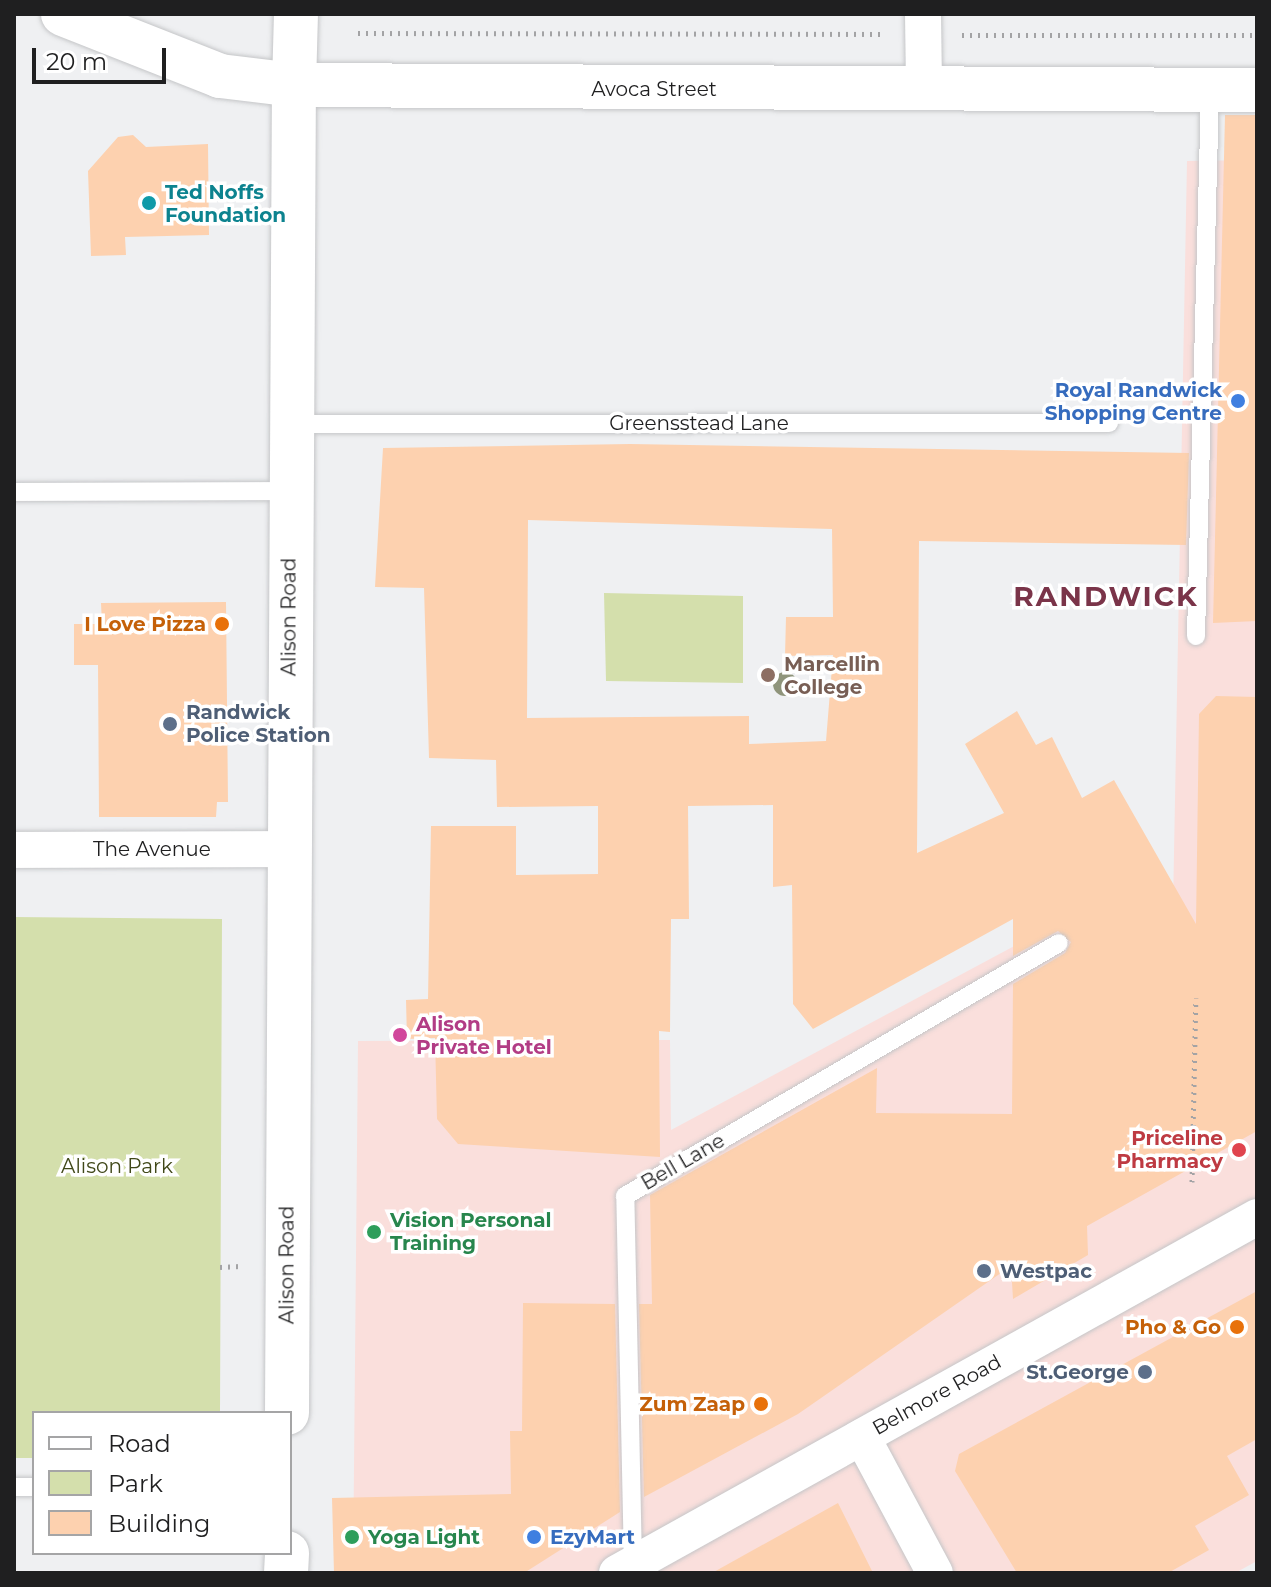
<!DOCTYPE html>
<html>
<head>
<meta charset="utf-8">
<style>
	body { margin:0 }
	#map { position:relative; width:1271px; height:1587px; overflow:hidden; background:#eff0f2; font-family:Montserrat,sans-serif }
	div>[style] { position:absolute }
	[style*='--x'] { left:calc(var(--x)*1px); top:calc(var(--y)*1px); width:calc(var(--w)*1px); rotate:calc(var(--a)*1deg) }
	.commercial>* { inset:0; background:#fadfdc }
	.green>* { inset:0; background:#d4dfac }
	.building>* { inset:0; background:#fdd1af }
	.path>* { height:5px; margin-top:-2.5px; transform-origin:0; background:repeating-linear-gradient(90deg,#a3a3a5 0 2px,transparent 0 8px) }
	.roads { filter:drop-shadow(0 0 2px #c5c6c8) drop-shadow(0 0 2px #c5c6c8) }
	.service>* { height:18px; margin:-9px; padding:0 9px; transform-origin:9px; border-radius:9px; background:#fff }
	.minor>* { height:36px; margin:-18px; padding:0 18px; transform-origin:18px; border-radius:18px; background:#fff }
	.secondary>* { height:44px; margin:-22px; padding:0 22px; transform-origin:22px; border-radius:22px; background:#fff }
	.primary>* { height:44px; margin:-22px; padding:0 22px; transform-origin:22px; border-radius:22px; background:#fff }
	.trees>* { width:24px; height:24px; margin:-12px; border-radius:50%; background:#8f947b }
	.dots>* { width:22px; height:22px; translate:-50% -50%; box-sizing:border-box; border:4px solid #fff; border-radius:50% }
	span { translate:-50% -50%; white-space:nowrap; text-align:center; line-height:1.15; -webkit-text-stroke:7px #fff; paint-order:stroke }
	.street-label { font-size:20px; color:#1f1f20 }
	.culture-label { font-size:20px; color:#0d838f; font-weight:700 }
	.left { translate:0 -50%; text-align:left }
	.shop-label { font-size:20px; color:#366cbe; font-weight:700 }
	.right { translate:-100% -50%; text-align:right }
	.food-label { font-size:20px; color:#c56008; font-weight:700 }
	.education-label { font-size:20px; color:#785e54; font-weight:700 }
	.service-label { font-size:20px; color:#4e5e75; font-weight:700 }
	.hotel-label { font-size:20px; color:#b23c85; font-weight:700 }
	.health-label { font-size:20px; color:#be3a42; font-weight:700 }
	.park-label { font-size:20px; color:#404819 }
	.leisure-label { font-size:20px; color:#27864d; font-weight:700 }
	.district-label { font-size:28px; color:#7a3449; font-weight:700; letter-spacing:2px }
	.frame { position:absolute; inset:0; border:16px solid #1f1f20; pointer-events:none }
	.legend { position:absolute; left:32px; top:1411px; width:260px; height:144px; box-sizing:border-box; background:#fff; border:2px solid #a5a5a6; margin:0; padding:10px 14px; list-style:none; font-size:24px; color:#1f1f20 }
	.legend li { display:flex; align-items:center; gap:16px; height:40px }
	.legend b { width:40px; border:2px solid #a5a5a6 }
	.scale { position:absolute; left:32px; top:48px; width:134px; height:36px; box-sizing:border-box; border:4px solid #1f1f20; border-top:0; padding-left:10px; font-size:24px; line-height:28px; white-space:nowrap; color:#1f1f20; -webkit-text-stroke:6px #fff; paint-order:stroke }
</style>
</head>
<body>
<div id="map">
	<div class="commercial">
		<div style="clip-path:polygon(1257px 160px,1257px 1561px,1235px 1573px,353px 1573px,358px 1041px,670px 1040px,671px 1130px,1115px 892px,1173px 906px,1187px 161px)"></div>
	</div>
	<div class="green">
		<div style="clip-path:polygon(604px 593px,743px 596px,743px 683px,606px 681px)"></div>
		<div style="clip-path:polygon(14px 917px,222px 919px,220px 1413px,34px 1413px,34px 1458px,14px 1458px)"></div>
	</div>
	<div class="building">
		<div style="clip-path:polygon(1225px 115px,1257px 115px,1257px 621px,1213px 623px)"></div>
		<div style="clip-path:polygon(133px 135px,146px 147px,208px 144px,209px 235px,125px 237px,126px 255px,91px 256px,88px 171px,118px 137px)"></div>
		<div style="clip-path:polygon(evenodd,630px 444px,1189px 453px,1186px 545px,919px 541px,917px 853px,1004px 813px,965px 744px,1017px 711px,1036px 745px,1052px 737px,1082px 798px,1114px 780px,1196px 924px,1199px 714px,1216px 696px,1257px 697px,1257px 1131px,1087px 1226px,1088px 1255px,1013px 1299px,1011px 1266px,798px 1414px,644px 1497px,639px 1304px,652px 1304px,650px 1195px,877px 1068px,876px 1113px,1012px 1114px,1013px 984px,1065px 953px,1071px 942px,1058px 931px,1013px 956px,1013px 919px,813px 1029px,793px 1004px,792px 885px,773px 887px,773px 805px,688px 806px,689px 919px,671px 919px,670px 1032px,659px 1031px,660px 1157px,458px 1144px,437px 1119px,435px 1038px,407px 1039px,406px 1000px,428px 999px,431px 826px,516px 826px,516px 875px,598px 874px,598px 806px,497px 807px,496px 760px,429px 758px,424px 588px,375px 587px,383px 448px,630px 444px,528px 520px,832px 529px,833px 617px,786px 617px,785px 656px,833px 655px,826px 741px,749px 744px,749px 716px,527px 718px,528px 520px)"></div>
		<div style="clip-path:polygon(226px 602px,228px 802px,217px 802px,216px 817px,99px 817px,98px 665px,74px 665px,74px 624px,102px 624px,101px 603px)"></div>
		<div style="clip-path:polygon(1257px 1291px,1257px 1439px,1227px 1456px,1249px 1495px,1195px 1526px,1209px 1550px,1168px 1573px,1017px 1573px,955px 1471px,959px 1454px)"></div>
		<div style="clip-path:polygon(523px 1303px,615px 1304px,620px 1512px,524px 1573px,334px 1573px,332px 1498px,511px 1494px,510px 1431px,522px 1431px)"></div>
		<div style="clip-path:polygon(838px 1503px,873px 1573px,712px 1573px)"></div>
	</div>
	<div class="path">
		<div style="--x:358;--y:33;--w:526;--a:0.11"></div>
		<div style="--x:962;--y:35;--w:295;--a:0"></div>
		<div style="--x:1192;--y:1182;--w:184;--a:-88.8"></div>
		<div style="--x:220;--y:1267;--w:21;--a:-3"></div>
	</div>
	<div class="roads">
		<div class="service">
			<div style="--x:293;--y:424;--w:816;--a:-0.07"></div>
			<div style="--x:14;--y:492;--w:275;--a:-0.2"></div>
			<div style="--x:1196;--y:636;--w:546;--a:-88.53"></div>
			<div style="--x:14;--y:1487;--w:20;--a:0"></div>
			<div style="--x:633;--y:1564;--w:368;--a:-91.2"></div>
			<div style="--x:625;--y:1196;--w:502;--a:-30.24"></div>
		</div>
		<div class="minor">
			<div style="--x:923;--y:14;--w:76;--a:89.2"></div>
			<div style="--x:14;--y:850;--w:276;--a:-0.2"></div>
			<div style="--x:862;--y:1437;--w:154;--a:61.8"></div>
			<div style="--x:617;--y:1573;--w:732;--a:-29.08"></div>
		</div>
		<div class="secondary">
			<div style="--x:294;--y:85;--w:71;--a:-88.4"></div>
		</div>
		<div class="primary">
			<div style="--x:63;--y:14;--w:169;--a:21.5"></div>
			<div style="--x:220;--y:76;--w:75;--a:6.9"></div>
			<div style="--x:294;--y:85;--w:963;--a:0.3"></div>
			<div style="--x:287;--y:1413;--w:1328;--a:-89.7"></div>
			<div style="--x:286;--y:1573;--w:20;--a:-87"></div>
		</div>
	</div>
	<div class="trees">
		<div style="left:785px;top:684px"></div>
	</div>
	<div class="dots">
		<div style="left:149px;top:203px;background:#0f9aa8"></div>
		<div style="left:1238px;top:401px;background:#3f7fe0"></div>
		<div style="left:222px;top:624px;background:#e8710a"></div>
		<div style="left:768px;top:675px;background:#8d6e63"></div>
		<div style="left:170px;top:724px;background:#5c6f8a"></div>
		<div style="left:400px;top:1035px;background:#d1479c"></div>
		<div style="left:1239px;top:1150px;background:#e0444e"></div>
		<div style="left:374px;top:1232px;background:#2e9e5b"></div>
		<div style="left:984px;top:1271px;background:#5c6f8a"></div>
		<div style="left:1237px;top:1327px;background:#e8710a"></div>
		<div style="left:1145px;top:1372px;background:#5c6f8a"></div>
		<div style="left:761px;top:1404px;background:#e8710a"></div>
		<div style="left:352px;top:1537px;background:#2e9e5b"></div>
		<div style="left:534px;top:1537px;background:#3f7fe0"></div>
	</div>
	<div class="street-label">
		<span style="left:654px;top:89px">Avoca Street</span>
		<span style="left:699px;top:423px">Greensstead Lane</span>
		<span style="left:289px;top:617px;rotate:-90deg">Alison Road</span>
		<span style="left:152px;top:849px">The Avenue</span>
		<span style="left:683px;top:1162px;rotate:-30deg">Bell Lane</span>
		<span style="left:287px;top:1265px;rotate:-90deg">Alison Road</span>
		<span style="left:937px;top:1395px;rotate:-29deg">Belmore Road</span>
	</div>
	<div class="culture-label">
		<span class="left" style="left:165px;top:204px">Ted Noffs<br>Foundation</span>
	</div>
	<div class="shop-label">
		<span class="right" style="left:1222px;top:402px">Royal Randwick<br>Shopping Centre</span>
		<span class="left" style="left:550px;top:1537px">EzyMart</span>
	</div>
	<div class="food-label">
		<span class="right" style="left:206px;top:624px">I Love Pizza</span>
		<span class="right" style="left:1221px;top:1327px">Pho &amp; Go</span>
		<span class="right" style="left:745px;top:1404px">Zum Zaap</span>
	</div>
	<div class="education-label">
		<span class="left" style="left:784px;top:676px">Marcellin<br>College</span>
	</div>
	<div class="service-label">
		<span class="left" style="left:186px;top:724px">Randwick<br>Police Station</span>
		<span class="left" style="left:1000px;top:1271px">Westpac</span>
		<span class="right" style="left:1129px;top:1372px">St.George</span>
	</div>
	<div class="hotel-label">
		<span class="left" style="left:416px;top:1036px">Alison<br>Private Hotel</span>
	</div>
	<div class="health-label">
		<span class="right" style="left:1223px;top:1150px">Priceline<br>Pharmacy</span>
	</div>
	<div class="park-label">
		<span style="left:117px;top:1166px">Alison Park</span>
	</div>
	<div class="leisure-label">
		<span class="left" style="left:390px;top:1232px">Vision Personal<br>Training</span>
		<span class="left" style="left:368px;top:1537px">Yoga Light</span>
	</div>
	<div class="district-label">
		<span style="left:1106px;top:596px">RANDWICK</span>
	</div>
	<div class="frame"></div>
	<ul class="legend">
	<li><b style="height:10px;background:#fff"></b>Road</li>
	<li><b style="height:22px;background:#d4dfac"></b>Park</li>
	<li><b style="height:22px;background:#fdd1af"></b>Building</li>
	</ul>
	<div class="scale">20 m</div>
</div>
</body>
</html>
